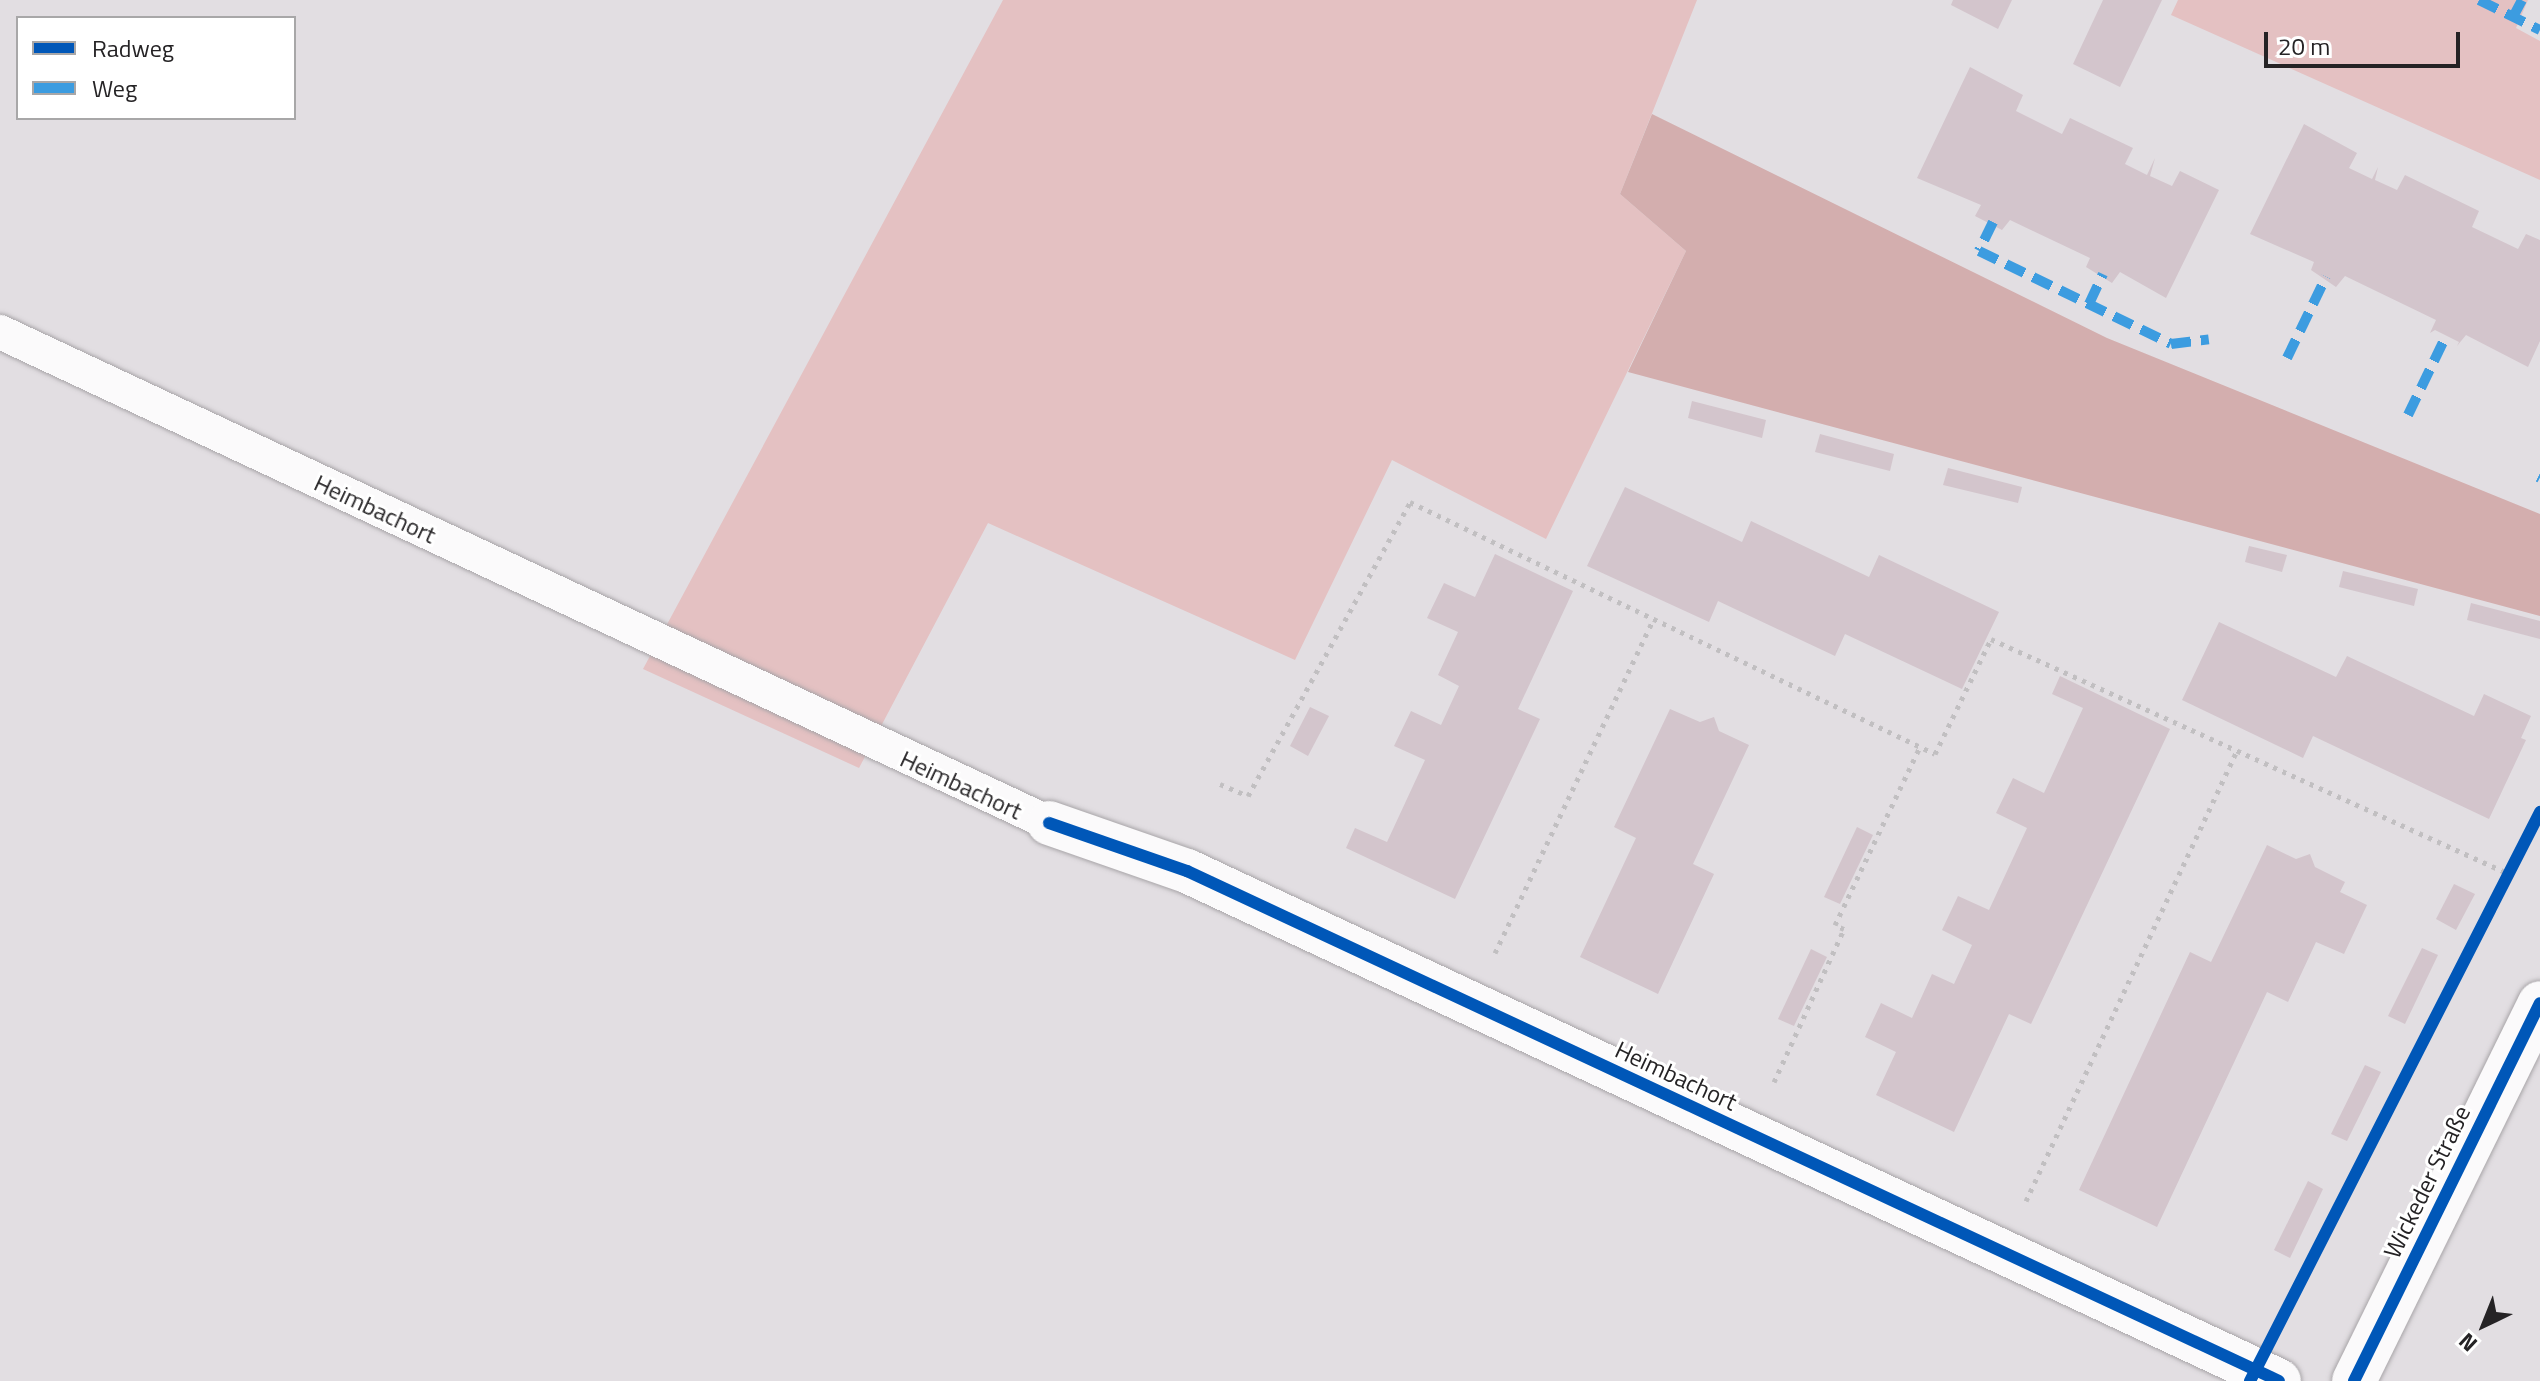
<!DOCTYPE html>
<html>
<head>
<meta charset="utf-8">
<style>
	body { margin:0 }
	#map { position:relative; width:2540px; height:1381px; overflow:hidden; background:#e2dee2; font-family:"Titillium Web",sans-serif }
	div>[style] { position:absolute }
	[style*='--x'] { left:calc(var(--x)*1px); top:calc(var(--y)*1px); width:calc(var(--w)*1px); rotate:calc(var(--a)*1deg) }
	.green>* { inset:0; background:#e4c1c2 }
	.forest>* { inset:0; background:#d3aeae }
	.building>* { inset:0; background:#d3c5cc }
	.path>* { height:5px; margin-top:-2.5px; transform-origin:0; background:repeating-linear-gradient(90deg,#c1bfc1 0 4px,transparent 0 10px) }
	.roads { filter:drop-shadow(0 0 2px #a8a5a8) drop-shadow(0 0 2px #a8a5a8) }
	.lane>* { height:34px; margin:-17px; padding:0 17px; transform-origin:17px; border-radius:17px; background:#fbfafb }
	.street>* { height:44px; margin:-22px; padding:0 22px; transform-origin:22px; border-radius:22px; background:#fbfafb }
	.quiet>* { height:10px; margin-top:-5px; transform-origin:0; background:repeating-linear-gradient(90deg,#3c9ce0 0 20px,transparent 0 30px) }
	.cycleway>* { height:12px; margin:-6px; padding:0 6px; transform-origin:6px; border-radius:6px; background:#0057b8 }
	span { translate:-50% -50%; white-space:nowrap; text-align:center; line-height:1.15; -webkit-text-stroke:6px #fff; paint-order:stroke }
	.street-label { font-size:24px; color:#252325 }
	.legend { position:absolute; left:16px; top:16px; width:280px; height:104px; box-sizing:border-box; background:#fff; border:2px solid #a8a7a8; margin:0; padding:10px 14px; list-style:none; font-size:24px; color:#252325 }
	.legend li { display:flex; align-items:center; gap:16px; height:40px }
	.legend b { width:40px; border:2px solid #a8a7a8 }
	.north { position:absolute; left:2444px; top:1285px; width:80px; height:80px; -webkit-text-stroke:6px #fff; paint-order:stroke; rotate:223deg; font-size:22px; font-weight:700; line-height:32px; text-align:center; color:#252325 }
	.north::after { content:''; display:block; margin:auto; width:28px; height:36px; background:#252325; clip-path:polygon(50% 0,100% 100%,50% 72%,0 100%) }
	.scale { position:absolute; left:2264px; top:32px; width:196px; height:36px; box-sizing:border-box; border:4px solid #252325; border-top:0; padding-left:10px; font-size:24px; line-height:28px; white-space:nowrap; color:#252325; -webkit-text-stroke:6px #fff; paint-order:stroke }
</style>
</head>
<body>
<div id="map">
	<div class="green">
		<div style="clip-path:polygon(1003px 0,1697px 0,1620px 194px,1686px 251px,1546px 539px,1392px 460px,1295px 660px,988px 523px,859px 768px,643px 669px)"></div>
		<div style="clip-path:polygon(2178px 0,2528px 0,2516px 28px,2540px 41px,2540px 180px,2171px 15px)"></div>
	</div>
	<div class="forest">
		<div style="clip-path:polygon(1652px 114px,2107px 338px,2540px 514px,2540px 616px,1628px 372px,1686px 251px,1620px 194px)"></div>
	</div>
	<div class="building">
		<div style="clip-path:polygon(1953px 0,2012px 0,1998px 29px,1951px 5px)"></div>
		<div style="clip-path:polygon(2103px 0,2162px 0,2120px 87px,2073px 64px)"></div>
		<div style="clip-path:polygon(1970px 67px,2023px 95px,2016px 111px,2062px 134px,2070px 118px,2133px 148px,2125px 164px,2147px 175px,2155px 158px,2150px 176px,2172px 186px,2180px 171px,2219px 190px,2166px 298px,2120px 272px,2112px 283px,2086px 267px,2090px 258px,2010px 220px,2002px 230px,1975px 216px,1981px 205px,1917px 178px)"></div>
		<div style="clip-path:polygon(2304px 124px,2357px 153px,2349px 168px,2372px 179px,2378px 167px,2375px 180px,2397px 190px,2405px 175px,2479px 211px,2472px 227px,2518px 249px,2526px 234px,2540px 240px,2540px 341px,2528px 367px,2466px 335px,2457px 346px,2459px 342px,2435px 330px,2430px 333px,2436px 320px,2345px 276px,2336px 287px,2311px 270px,2314px 262px,2250px 234px)"></div>
		<div style="clip-path:polygon(1692px 401px,1766px 420px,1762px 438px,1688px 418px)"></div>
		<div style="clip-path:polygon(1820px 434px,1894px 454px,1890px 471px,1815px 452px)"></div>
		<div style="clip-path:polygon(1948px 468px,2022px 487px,2018px 503px,1943px 485px)"></div>
		<div style="clip-path:polygon(1625px 487px,1742px 542px,1751px 521px,1869px 577px,1879px 555px,1999px 612px,1962px 689px,1845px 634px,1835px 656px,1718px 601px,1709px 622px,1587px 566px)"></div>
		<div style="clip-path:polygon(2249px 546px,2287px 555px,2282px 572px,2245px 562px)"></div>
		<div style="clip-path:polygon(1495px 554px,1573px 591px,1518px 709px,1540px 719px,1455px 899px,1346px 848px,1355px 828px,1387px 842px,1425px 760px,1394px 746px,1411px 711px,1441px 725px,1459px 686px,1438px 675px,1458px 632px,1427px 618px,1444px 583px,1475px 597px)"></div>
		<div style="clip-path:polygon(2343px 571px,2418px 589px,2414px 606px,2339px 587px)"></div>
		<div style="clip-path:polygon(2471px 603px,2540px 621px,2540px 639px,2467px 620px)"></div>
		<div style="clip-path:polygon(2219px 622px,2336px 677px,2347px 656px,2474px 716px,2484px 694px,2531px 716px,2521px 738px,2526px 740px,2489px 819px,2313px 736px,2303px 758px,2182px 700px)"></div>
		<div style="clip-path:polygon(2060px 676px,2170px 729px,2031px 1024px,2009px 1014px,1954px 1132px,1876px 1095px,1896px 1052px,1865px 1037px,1881px 1003px,1912px 1018px,1932px 974px,1954px 984px,1972px 945px,1942px 930px,1958px 896px,1989px 910px,2027px 828px,1996px 813px,2013px 778px,2044px 793px,2083px 708px,2052px 694px)"></div>
		<div style="clip-path:polygon(1310px 707px,1329px 716px,1308px 756px,1290px 746px)"></div>
		<div style="clip-path:polygon(1670px 709px,1700px 722px,1714px 717px,1719px 731px,1749px 745px,1693px 864px,1714px 874px,1658px 994px,1580px 957px,1636px 838px,1614px 827px)"></div>
		<div style="clip-path:polygon(1857px 827px,1873px 835px,1840px 904px,1824px 897px)"></div>
		<div style="clip-path:polygon(2267px 845px,2296px 859px,2310px 854px,2315px 867px,2345px 882px,2340px 892px,2367px 905px,2344px 954px,2316px 942px,2288px 1002px,2267px 992px,2157px 1227px,2079px 1190px,2190px 952px,2211px 962px)"></div>
		<div style="clip-path:polygon(2454px 884px,2475px 894px,2456px 930px,2436px 919px)"></div>
		<div style="clip-path:polygon(2422px 948px,2438px 955px,2405px 1024px,2388px 1016px)"></div>
		<div style="clip-path:polygon(1811px 949px,1827px 957px,1794px 1026px,1778px 1019px)"></div>
		<div style="clip-path:polygon(2365px 1065px,2381px 1072px,2347px 1141px,2331px 1134px)"></div>
		<div style="clip-path:polygon(2308px 1181px,2323px 1189px,2290px 1258px,2274px 1250px)"></div>
	</div>
	<div class="path">
		<div style="--x:1220;--y:784;--w:30;--a:23"></div>
		<div style="--x:1248;--y:796;--w:336;--a:-61.1"></div>
		<div style="--x:1410;--y:502;--w:582;--a:25.64"></div>
		<div style="--x:1935;--y:754;--w:128;--a:-64"></div>
		<div style="--x:1991;--y:639;--w:567;--a:24.39"></div>
		<div style="--x:1495;--y:953;--w:369;--a:-64.6"></div>
		<div style="--x:1774;--y:1082;--w:168;--a:-65.4"></div>
		<div style="--x:1844;--y:929;--w:10;--a:-156"></div>
		<div style="--x:1835;--y:925;--w:197;--a:-64.5"></div>
		<div style="--x:2026;--y:1201;--w:498;--a:-64.9"></div>
	</div>
	<div class="roads">
		<div class="lane">
			<div style="--x:0;--y:332;--w:1158;--a:25.08"></div>
		</div>
		<div class="street">
			<div style="--x:1049;--y:823;--w:146;--a:19.2"></div>
			<div style="--x:1187;--y:871;--w:1205;--a:25.03"></div>
			<div style="--x:2354;--y:1381;--w:421;--a:-63.8"></div>
		</div>
	</div>
	<div class="quiet">
		<div style="--x:2479;--y:0;--w:68;--a:26.2"></div>
		<div style="--x:2513;--y:17;--w:19;--a:-62"></div>
		<div style="--x:1993;--y:222;--w:32;--a:116"></div>
		<div style="--x:1979;--y:251;--w:213;--a:25.8"></div>
		<div style="--x:2171;--y:344;--w:38;--a:-7"></div>
		<div style="--x:2089;--y:304;--w:33;--a:-65"></div>
		<div style="--x:2287;--y:358;--w:90;--a:-64.3"></div>
		<div style="--x:2408;--y:415;--w:88;--a:-64.3"></div>
		<div style="--x:2538;--y:477;--w:2;--a:27"></div>
	</div>
	<div class="cycleway">
		<div style="--x:1049;--y:823;--w:146;--a:19.2"></div>
		<div style="--x:1187;--y:871;--w:1205;--a:25.03"></div>
		<div style="--x:2250;--y:1381;--w:639;--a:-62.99"></div>
		<div style="--x:2354;--y:1381;--w:421;--a:-63.8"></div>
	</div>
	<div class="street-label">
		<span style="left:375px;top:509px;rotate:25deg">Heimbachort</span>
		<span style="left:961px;top:785px;rotate:25deg">Heimbachort</span>
		<span style="left:1676px;top:1076px;rotate:25deg">Heimbachort</span>
		<span style="left:2427px;top:1182px;rotate:-64deg">Wickeder Straße</span>
	</div>
	<ul class="legend">
	<li><b style="height:10px;background:#0057b8"></b>Radweg</li>
	<li><b style="height:10px;background:#3c9ce0"></b>Weg</li>
	</ul>
	<div class="north">N</div>
	<div class="scale">20 m</div>
</div>
</body>
</html>
